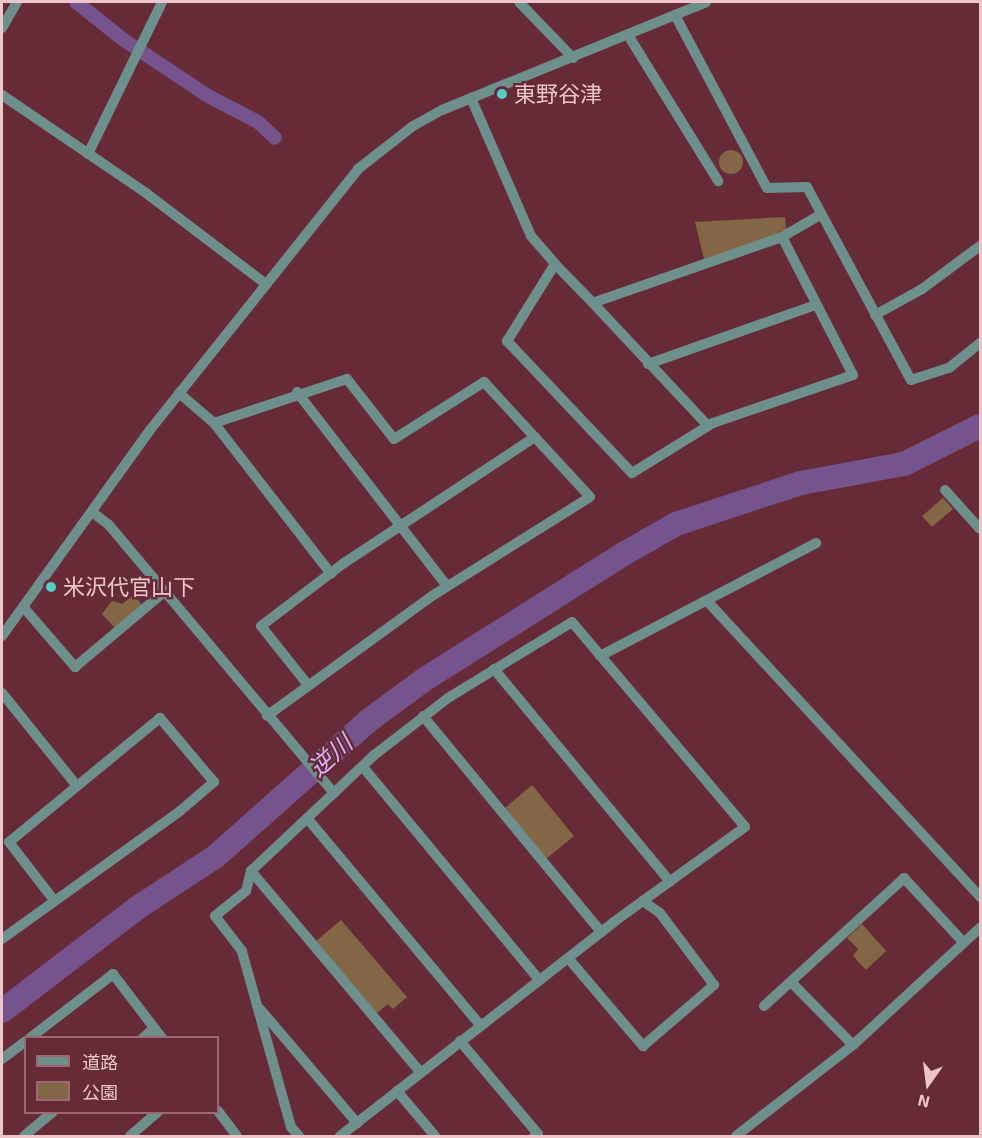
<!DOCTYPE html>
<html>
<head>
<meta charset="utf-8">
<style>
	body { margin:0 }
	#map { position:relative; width:982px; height:1138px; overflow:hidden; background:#672b38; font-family:"Exo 2","Noto Sans JP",sans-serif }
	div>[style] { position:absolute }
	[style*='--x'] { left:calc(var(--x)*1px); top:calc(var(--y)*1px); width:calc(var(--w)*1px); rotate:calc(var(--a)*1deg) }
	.green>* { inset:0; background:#836645 }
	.round { border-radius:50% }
	.canal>* { height:14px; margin:-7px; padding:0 7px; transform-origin:7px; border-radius:7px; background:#75548e }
	.river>* { height:24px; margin:-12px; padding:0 12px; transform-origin:12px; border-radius:12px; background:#75548e }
	.minor>* { height:10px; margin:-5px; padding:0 5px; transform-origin:5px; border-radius:5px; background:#6e908d }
	.dots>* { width:16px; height:16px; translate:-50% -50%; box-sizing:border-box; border:3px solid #672b38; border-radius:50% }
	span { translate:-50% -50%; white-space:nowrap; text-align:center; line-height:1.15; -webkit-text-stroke:5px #672b38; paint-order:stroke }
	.poi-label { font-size:22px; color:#ecc6cb }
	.left { translate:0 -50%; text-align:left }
	.water-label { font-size:24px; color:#d7b2f6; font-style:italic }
	.frame { position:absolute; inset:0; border:3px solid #ecc6cb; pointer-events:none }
	.legend { position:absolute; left:24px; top:1036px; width:195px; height:78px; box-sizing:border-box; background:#672b38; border:2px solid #9c6973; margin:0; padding:8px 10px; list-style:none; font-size:18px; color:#ecc6cb }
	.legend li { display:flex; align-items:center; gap:12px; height:30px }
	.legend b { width:30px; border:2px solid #9c6973 }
	.north { position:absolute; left:898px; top:1054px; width:60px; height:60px; -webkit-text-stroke:4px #672b38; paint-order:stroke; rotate:194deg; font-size:16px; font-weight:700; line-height:24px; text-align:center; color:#ecc6cb }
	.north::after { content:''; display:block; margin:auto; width:21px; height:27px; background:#ecc6cb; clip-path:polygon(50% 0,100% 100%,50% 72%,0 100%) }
</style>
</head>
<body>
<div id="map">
	<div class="green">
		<div class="round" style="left:719px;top:150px;width:24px;height:24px"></div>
		<div style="clip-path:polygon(785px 217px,786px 229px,770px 237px,704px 259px,695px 222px)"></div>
		<div style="clip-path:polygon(943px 498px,953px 509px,932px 527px,922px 516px)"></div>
		<div style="clip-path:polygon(134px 595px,142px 605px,115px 628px,102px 614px,112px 601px,122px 604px)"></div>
		<div style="clip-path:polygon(532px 785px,574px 836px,546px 859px,504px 809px)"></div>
		<div style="clip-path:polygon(341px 920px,407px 997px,393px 1009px,388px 1004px,376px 1014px,315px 942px)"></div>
		<div style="clip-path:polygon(862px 924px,886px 951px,866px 970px,853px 956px,858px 949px,847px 938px)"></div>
	</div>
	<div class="canal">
		<div style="--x:76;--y:2;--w:61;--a:38.4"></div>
		<div style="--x:124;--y:40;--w:101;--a:33.7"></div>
		<div style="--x:208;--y:96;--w:56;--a:27.5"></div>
		<div style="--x:258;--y:122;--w:23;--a:43"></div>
	</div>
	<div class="river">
		<div style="--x:2;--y:1011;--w:170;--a:-37.3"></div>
		<div style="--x:137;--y:908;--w:93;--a:-33.2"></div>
		<div style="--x:215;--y:857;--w:205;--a:-41.6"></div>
		<div style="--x:368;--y:721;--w:71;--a:-36.4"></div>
		<div style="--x:425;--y:679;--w:231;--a:-32.2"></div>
		<div style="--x:620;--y:556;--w:64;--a:-29.7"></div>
		<div style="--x:676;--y:524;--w:132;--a:-18.2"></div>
		<div style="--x:801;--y:483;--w:105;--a:-10.5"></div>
		<div style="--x:904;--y:464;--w:85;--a:-26.6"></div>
	</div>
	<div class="minor">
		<div style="--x:519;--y:2;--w:78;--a:46"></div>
		<div style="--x:675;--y:15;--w:196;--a:62"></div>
		<div style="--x:767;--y:188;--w:40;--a:-1.4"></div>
		<div style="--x:807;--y:187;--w:219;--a:61.7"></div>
		<div style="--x:911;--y:380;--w:40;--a:-18"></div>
		<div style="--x:949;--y:368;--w:40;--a:-39"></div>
		<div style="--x:2;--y:28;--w:30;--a:-60"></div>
		<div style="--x:628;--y:35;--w:172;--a:58.3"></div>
		<div style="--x:2;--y:95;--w:174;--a:34.2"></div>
		<div style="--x:146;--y:193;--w:151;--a:37.2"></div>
		<div style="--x:471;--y:98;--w:150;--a:66.5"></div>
		<div style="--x:531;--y:236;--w:37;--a:49"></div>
		<div style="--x:555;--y:264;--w:91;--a:121.9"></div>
		<div style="--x:507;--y:341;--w:182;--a:46.6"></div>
		<div style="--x:632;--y:473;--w:95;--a:-31.7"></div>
		<div style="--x:713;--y:423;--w:148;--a:-18.9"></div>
		<div style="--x:853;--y:375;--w:155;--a:-117.2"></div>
		<div style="--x:782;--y:237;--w:200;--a:160.8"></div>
		<div style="--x:593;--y:303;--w:54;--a:-134.3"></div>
		<div style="--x:88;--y:154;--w:169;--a:-64"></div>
		<div style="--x:782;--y:237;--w:44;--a:-30.1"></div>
		<div style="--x:593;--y:303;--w:168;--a:46.9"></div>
		<div style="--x:875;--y:315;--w:54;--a:-29"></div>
		<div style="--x:922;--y:289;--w:72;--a:-36.6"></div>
		<div style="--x:648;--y:364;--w:178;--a:-19.4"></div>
		<div style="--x:297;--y:392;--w:245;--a:52.3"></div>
		<div style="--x:179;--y:393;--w:46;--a:40.6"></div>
		<div style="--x:214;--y:423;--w:140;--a:-18.3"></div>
		<div style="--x:347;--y:379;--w:76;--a:51.9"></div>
		<div style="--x:394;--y:439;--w:107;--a:-32.3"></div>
		<div style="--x:484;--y:382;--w:156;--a:47.3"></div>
		<div style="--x:590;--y:497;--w:186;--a:147.9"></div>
		<div style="--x:432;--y:596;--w:204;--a:144"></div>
		<div style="--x:214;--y:423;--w:191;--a:52.2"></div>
		<div style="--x:945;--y:490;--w:52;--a:48.1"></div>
		<div style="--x:92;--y:512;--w:21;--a:37"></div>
		<div style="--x:109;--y:525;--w:350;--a:50"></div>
		<div style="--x:709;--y:603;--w:400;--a:47.3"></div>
		<div style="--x:25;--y:609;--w:77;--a:49.2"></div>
		<div style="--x:75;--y:667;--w:115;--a:-40.1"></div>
		<div style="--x:2;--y:636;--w:254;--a:-54.3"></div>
		<div style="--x:150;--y:430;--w:334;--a:-51.4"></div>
		<div style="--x:358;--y:169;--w:70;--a:-38"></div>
		<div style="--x:413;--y:126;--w:33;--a:-29"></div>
		<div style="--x:442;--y:110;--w:285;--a:-22.2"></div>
		<div style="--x:600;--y:656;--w:244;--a:-27.6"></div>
		<div style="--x:494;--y:669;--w:276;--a:50.4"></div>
		<div style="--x:308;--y:685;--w:75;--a:-128.5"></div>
		<div style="--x:261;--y:626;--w:104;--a:-37.2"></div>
		<div style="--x:344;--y:563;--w:229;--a:-33.4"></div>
		<div style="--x:2;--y:693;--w:119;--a:51.1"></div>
		<div style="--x:423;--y:716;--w:280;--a:50.5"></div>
		<div style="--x:363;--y:767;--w:276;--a:50.4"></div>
		<div style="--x:307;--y:818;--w:270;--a:50.1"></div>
		<div style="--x:251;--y:871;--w:263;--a:49.9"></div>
		<div style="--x:2;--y:939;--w:219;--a:-35.7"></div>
		<div style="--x:180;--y:811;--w:45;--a:-40.5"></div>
		<div style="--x:214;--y:782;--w:84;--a:-130.2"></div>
		<div style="--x:160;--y:718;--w:195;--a:140.6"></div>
		<div style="--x:9;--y:842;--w:72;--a:52.3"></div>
		<div style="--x:568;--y:958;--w:116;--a:49.6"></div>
		<div style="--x:643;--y:1046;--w:94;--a:-40.7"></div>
		<div style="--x:714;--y:985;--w:90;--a:-126.9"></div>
		<div style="--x:660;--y:913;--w:21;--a:-145"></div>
		<div style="--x:791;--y:982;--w:88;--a:45.5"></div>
		<div style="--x:764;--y:1006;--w:190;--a:-42.4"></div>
		<div style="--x:904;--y:878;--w:88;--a:47.3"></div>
		<div style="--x:260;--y:1009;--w:150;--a:49.6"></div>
		<div style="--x:30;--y:1038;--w:105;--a:-37.6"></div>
		<div style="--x:113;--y:974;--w:81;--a:52.6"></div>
		<div style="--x:143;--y:1038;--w:15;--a:-42"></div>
		<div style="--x:460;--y:1041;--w:121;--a:50"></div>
		<div style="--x:538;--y:1134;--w:4;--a:153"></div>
		<div style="--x:2;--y:1059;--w:30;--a:-37"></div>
		<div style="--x:397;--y:1091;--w:59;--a:49.8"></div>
		<div style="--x:218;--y:1111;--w:31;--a:53"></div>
		<div style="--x:24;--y:1136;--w:38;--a:-40"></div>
		<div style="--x:130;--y:1136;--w:37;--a:-41"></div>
		<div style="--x:299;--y:1136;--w:12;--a:-132"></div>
		<div style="--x:291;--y:1127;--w:183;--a:-105.6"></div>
		<div style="--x:242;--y:951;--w:44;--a:-127.6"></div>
		<div style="--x:215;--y:916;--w:40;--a:-39"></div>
		<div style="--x:246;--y:891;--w:21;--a:-76"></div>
		<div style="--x:251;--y:871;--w:168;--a:-43.3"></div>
		<div style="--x:373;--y:756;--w:95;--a:-37.7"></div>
		<div style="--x:448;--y:698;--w:145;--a:-31.5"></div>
		<div style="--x:572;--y:622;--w:268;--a:49.8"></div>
		<div style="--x:745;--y:827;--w:162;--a:144.1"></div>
		<div style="--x:614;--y:922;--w:348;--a:142"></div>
		<div style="--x:736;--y:1136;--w:148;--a:-37.9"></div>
		<div style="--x:853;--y:1045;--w:173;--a:-42.7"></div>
	</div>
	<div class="dots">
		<div style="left:502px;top:94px;background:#55cec6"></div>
		<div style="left:51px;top:587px;background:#55cec6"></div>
	</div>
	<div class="poi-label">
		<span class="left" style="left:514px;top:94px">東野谷津</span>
		<span class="left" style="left:63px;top:587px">米沢代官山下</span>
	</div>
	<div class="water-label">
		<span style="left:330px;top:755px;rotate:-42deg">逆川</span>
	</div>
	<div class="frame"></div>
	<ul class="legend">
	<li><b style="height:8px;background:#6e908d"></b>道路</li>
	<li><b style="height:16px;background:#836645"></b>公園</li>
	</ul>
	<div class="north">N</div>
</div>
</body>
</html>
